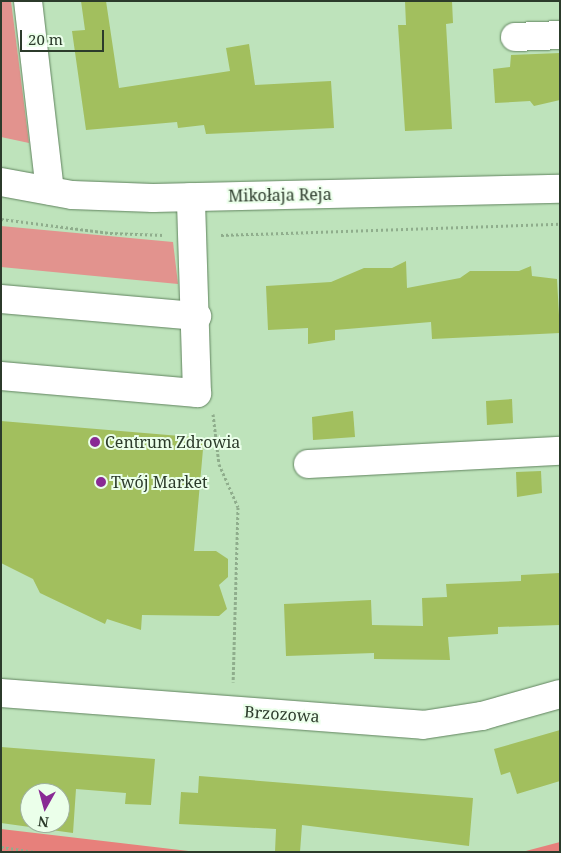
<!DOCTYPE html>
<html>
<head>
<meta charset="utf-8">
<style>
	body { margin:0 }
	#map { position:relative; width:561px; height:853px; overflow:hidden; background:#bee3bb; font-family:"Noto Serif",serif }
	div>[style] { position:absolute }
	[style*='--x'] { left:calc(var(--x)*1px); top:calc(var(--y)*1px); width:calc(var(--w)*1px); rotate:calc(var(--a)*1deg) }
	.green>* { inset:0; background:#e2938e }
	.forest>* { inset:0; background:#e7807b }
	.building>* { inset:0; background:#a2bf5e }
	.path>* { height:3px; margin-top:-1.5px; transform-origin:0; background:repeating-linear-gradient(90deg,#8fad8c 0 2.5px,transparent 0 5px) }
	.roads { filter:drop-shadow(0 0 1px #61845f) drop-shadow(0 0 1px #61845f) }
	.minor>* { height:28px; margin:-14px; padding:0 14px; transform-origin:14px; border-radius:14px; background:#fff }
	.dots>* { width:14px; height:14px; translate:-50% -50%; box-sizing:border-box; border:2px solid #ebffea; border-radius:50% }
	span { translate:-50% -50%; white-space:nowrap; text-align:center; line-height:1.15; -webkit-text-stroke:4px #ebffea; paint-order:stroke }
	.street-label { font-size:16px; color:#2c3b2b }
	.poi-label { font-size:16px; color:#2c3b2b }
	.left { translate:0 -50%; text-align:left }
	.frame { position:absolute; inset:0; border:2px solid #2c3b2b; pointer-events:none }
	.north { position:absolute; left:20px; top:783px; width:50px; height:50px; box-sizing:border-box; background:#ebffea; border:1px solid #9fb19e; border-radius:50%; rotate:187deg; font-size:14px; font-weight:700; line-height:20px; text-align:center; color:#2c3b2b }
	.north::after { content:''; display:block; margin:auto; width:18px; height:22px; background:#892a94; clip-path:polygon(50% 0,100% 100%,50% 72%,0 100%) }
	.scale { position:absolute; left:20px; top:30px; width:84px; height:22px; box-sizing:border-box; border:2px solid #2c3b2b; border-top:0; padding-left:6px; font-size:15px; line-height:18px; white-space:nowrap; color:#2c3b2b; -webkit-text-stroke:4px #ebffea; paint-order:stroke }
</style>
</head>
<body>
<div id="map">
	<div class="green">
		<div style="clip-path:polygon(1px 1px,11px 1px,29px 143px,1px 137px)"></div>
		<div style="clip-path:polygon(1px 226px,173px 242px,178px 284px,1px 267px)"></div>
	</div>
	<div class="forest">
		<div style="clip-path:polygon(1px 829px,197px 852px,199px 852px,1px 852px)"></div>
		<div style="clip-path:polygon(560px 842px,560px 852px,522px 852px)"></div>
	</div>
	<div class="building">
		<div style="clip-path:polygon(81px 1px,106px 1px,119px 88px,230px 71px,226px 48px,249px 44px,255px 85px,331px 81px,334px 128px,206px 134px,204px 125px,178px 128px,177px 122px,86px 130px,72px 31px,85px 30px)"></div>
		<div style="clip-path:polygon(405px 1px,452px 1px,453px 23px,446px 24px,452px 129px,405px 131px,398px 25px,406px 25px)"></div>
		<div style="clip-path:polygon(560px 53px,560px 100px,534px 106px,530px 101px,495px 103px,493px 69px,510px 67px,511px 55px)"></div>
		<div style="clip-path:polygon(406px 261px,407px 288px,460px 278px,470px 271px,519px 271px,531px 266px,532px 276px,557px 279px,560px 333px,432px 339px,431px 322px,335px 330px,335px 340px,308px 344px,308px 328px,268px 330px,266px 286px,331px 282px,364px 268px,392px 268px)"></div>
		<div style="clip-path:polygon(512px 399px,513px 423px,487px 425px,486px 401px)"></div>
		<div style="clip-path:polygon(353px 411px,355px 437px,313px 440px,312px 417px)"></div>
		<div style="clip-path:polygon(1px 421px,204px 438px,194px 551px,216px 551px,228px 559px,228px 577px,219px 585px,227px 609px,219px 616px,142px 615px,141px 630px,107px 619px,105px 624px,40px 593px,33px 579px,1px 563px)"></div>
		<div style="clip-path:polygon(541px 471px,542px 493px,517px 497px,516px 472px)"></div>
		<div style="clip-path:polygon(560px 573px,560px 625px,498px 627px,498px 634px,448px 637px,450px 660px,374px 659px,374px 653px,286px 656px,284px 604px,371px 600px,372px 625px,423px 626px,422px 598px,447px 597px,446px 584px,521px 581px,521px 575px)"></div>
		<div style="clip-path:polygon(560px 730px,560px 781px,517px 794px,510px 772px,501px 775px,494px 749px)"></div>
		<div style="clip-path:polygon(evenodd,1px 747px,155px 759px,151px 805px,125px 804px,126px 793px,76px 789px,73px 833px,1px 823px,1px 747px,30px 793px,60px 793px,60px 823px,30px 823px,30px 793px)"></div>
		<div style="clip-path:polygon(199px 776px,473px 798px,469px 846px,302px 825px,300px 852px,275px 852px,276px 829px,179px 824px,181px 792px,198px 793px)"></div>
	</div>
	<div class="path">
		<div style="--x:1;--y:219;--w:110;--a:7.3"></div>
		<div style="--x:110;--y:233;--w:54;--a:2.1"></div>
		<div style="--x:221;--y:235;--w:339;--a:-1.9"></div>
		<div style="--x:213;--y:414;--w:50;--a:83.2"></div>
		<div style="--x:219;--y:464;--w:47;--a:66.2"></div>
		<div style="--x:238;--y:507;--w:175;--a:91.6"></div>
		<div style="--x:1;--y:847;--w:35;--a:8"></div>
	</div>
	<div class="roads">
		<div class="minor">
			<div style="--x:28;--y:1;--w:191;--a:83.4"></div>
			<div style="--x:515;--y:37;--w:45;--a:-2.5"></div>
			<div style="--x:1;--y:182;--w:72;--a:10.4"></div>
			<div style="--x:72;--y:195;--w:81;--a:2.1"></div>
			<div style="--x:153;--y:198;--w:407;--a:-1.3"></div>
			<div style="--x:1;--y:299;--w:197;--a:5"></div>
			<div style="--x:1;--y:376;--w:197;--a:5"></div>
			<div style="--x:197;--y:393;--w:196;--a:-91.8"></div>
			<div style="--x:308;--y:464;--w:252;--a:-3"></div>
			<div style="--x:1;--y:693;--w:423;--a:4.3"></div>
			<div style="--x:423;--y:725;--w:60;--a:-8.7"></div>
			<div style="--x:482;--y:716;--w:81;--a:-15.8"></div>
		</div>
	</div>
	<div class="dots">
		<div style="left:95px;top:442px;background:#892a94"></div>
		<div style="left:101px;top:482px;background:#892a94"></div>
	</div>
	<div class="street-label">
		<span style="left:280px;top:195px;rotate:-1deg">Mikołaja Reja</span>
		<span style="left:282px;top:714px;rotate:4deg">Brzozowa</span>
	</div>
	<div class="poi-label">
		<span class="left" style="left:105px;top:442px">Centrum Zdrowia</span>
		<span class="left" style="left:111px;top:482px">Twój Market</span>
	</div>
	<div class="frame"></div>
	<div class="north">N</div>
	<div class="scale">20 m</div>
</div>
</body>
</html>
